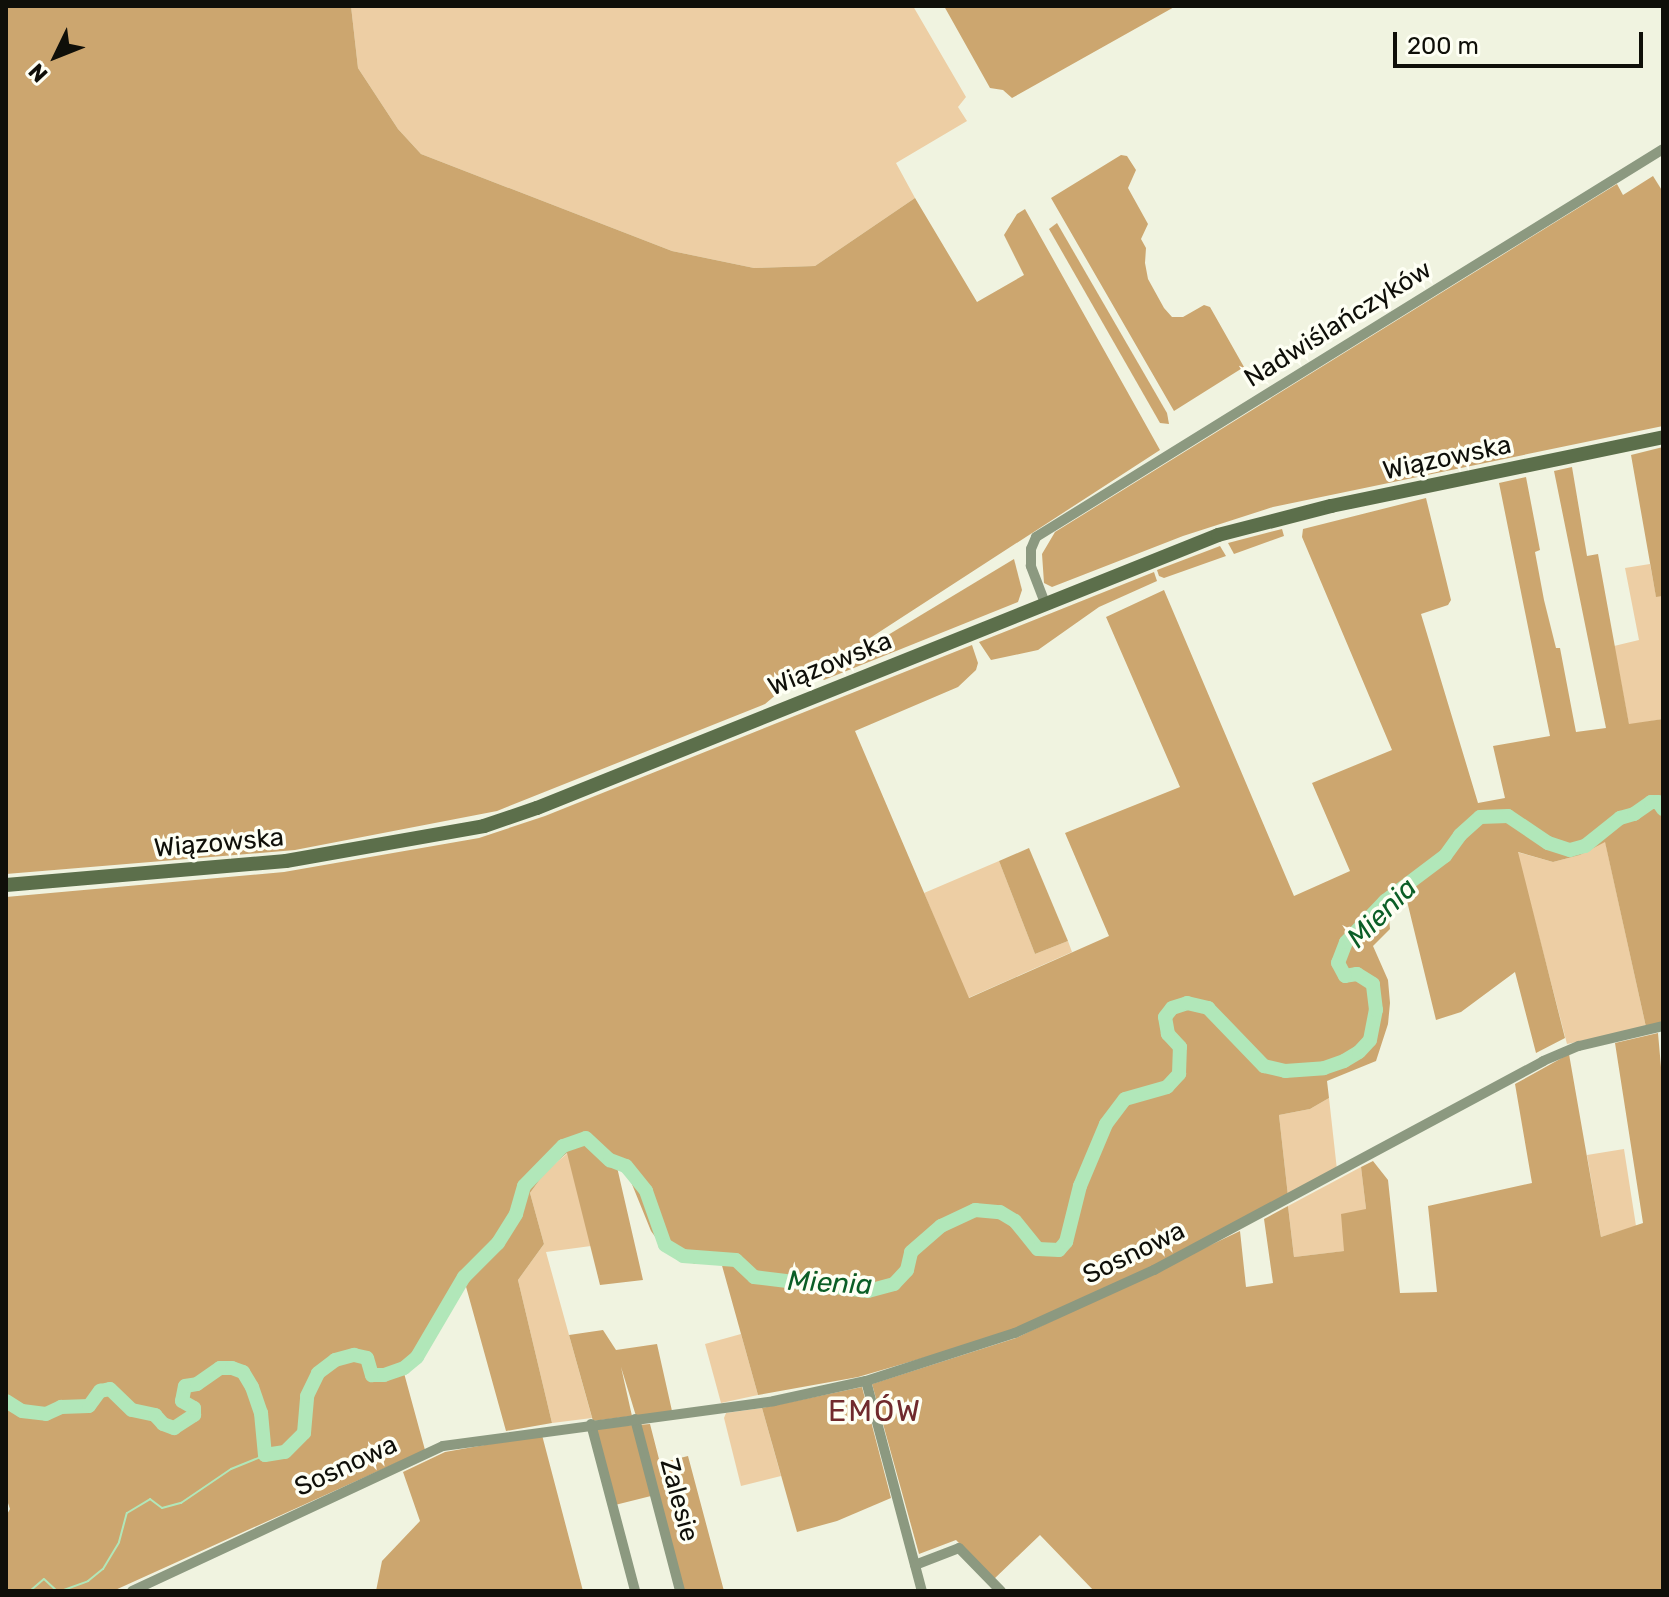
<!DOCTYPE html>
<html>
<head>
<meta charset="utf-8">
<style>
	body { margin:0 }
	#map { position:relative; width:1669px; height:1597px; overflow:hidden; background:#f0f3e0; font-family:Rubik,sans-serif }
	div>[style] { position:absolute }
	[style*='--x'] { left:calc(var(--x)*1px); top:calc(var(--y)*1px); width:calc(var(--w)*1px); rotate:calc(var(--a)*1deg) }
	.green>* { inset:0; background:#edcea4 }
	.forest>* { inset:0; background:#cca66f }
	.stream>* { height:2px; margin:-1px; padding:0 1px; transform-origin:1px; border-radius:1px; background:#b1e7b9 }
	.river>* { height:14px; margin:-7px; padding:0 7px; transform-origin:7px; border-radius:7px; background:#b1e7b9 }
	.minor>* { height:10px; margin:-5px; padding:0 5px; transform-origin:5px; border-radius:5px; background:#8c9980 }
	.secondary>* { height:14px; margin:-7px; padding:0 7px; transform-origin:7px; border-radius:7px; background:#5c6f4b }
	span { translate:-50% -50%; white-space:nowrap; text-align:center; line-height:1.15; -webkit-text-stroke:7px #fefff4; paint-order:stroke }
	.street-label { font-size:26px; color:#0f0f09 }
	.water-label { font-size:28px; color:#0b5e26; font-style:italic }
	.quarter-label { font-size:30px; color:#702a2d; letter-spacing:2px }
	.frame { position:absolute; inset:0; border:8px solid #0f0f09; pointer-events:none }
	.north { position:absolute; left:16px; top:16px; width:80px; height:80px; -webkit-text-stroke:6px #fefff4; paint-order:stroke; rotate:227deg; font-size:22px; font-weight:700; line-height:32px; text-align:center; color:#0f0f09 }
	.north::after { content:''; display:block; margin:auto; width:28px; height:36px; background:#0f0f09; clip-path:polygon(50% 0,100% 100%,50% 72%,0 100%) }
	.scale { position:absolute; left:1393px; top:32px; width:250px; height:36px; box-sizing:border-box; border:4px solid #0f0f09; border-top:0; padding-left:10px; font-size:24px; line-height:28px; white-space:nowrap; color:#0f0f09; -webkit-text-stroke:6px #fefff4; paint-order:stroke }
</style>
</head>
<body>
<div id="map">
	<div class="green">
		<div style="clip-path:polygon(351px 6px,913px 6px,966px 97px,958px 107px,967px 121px,896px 163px,915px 198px,815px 266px,754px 268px,672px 251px,421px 154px,398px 129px,358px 68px)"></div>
		<div style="clip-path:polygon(1650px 564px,1656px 596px,1662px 595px,1663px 599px,1663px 719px,1629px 725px,1614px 646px,1639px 640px,1625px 568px)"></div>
		<div style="clip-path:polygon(1605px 841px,1646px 1027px,1567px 1044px,1517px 852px,1553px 862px,1580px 855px)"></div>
		<div style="clip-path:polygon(999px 861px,1035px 954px,1068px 941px,1072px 952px,968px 998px,924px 893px)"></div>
		<div style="clip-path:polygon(1329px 1098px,1337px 1170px,1288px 1196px,1279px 1115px,1310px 1109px)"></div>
		<div style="clip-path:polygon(1624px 1149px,1636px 1226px,1601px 1237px,1587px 1155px)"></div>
		<div style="clip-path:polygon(568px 1153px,591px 1246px,546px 1252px,592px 1418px,552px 1423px,518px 1280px,544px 1244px,530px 1193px,546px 1171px)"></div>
		<div style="clip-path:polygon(1361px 1167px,1366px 1209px,1345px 1251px,1294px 1257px,1288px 1206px)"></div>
		<div style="clip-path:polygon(741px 1334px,758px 1395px,721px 1403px,705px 1344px)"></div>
		<div style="clip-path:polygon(762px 1408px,781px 1476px,741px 1486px,724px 1418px,726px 1413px)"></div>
	</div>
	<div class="forest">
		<div style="clip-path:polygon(6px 6px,351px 6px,358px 68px,398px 129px,421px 154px,672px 251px,754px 268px,815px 266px,915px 198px,977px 302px,1024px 275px,1004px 235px,1017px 214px,1025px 209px,1160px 450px,810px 677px,790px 683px,765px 704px,497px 811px,295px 850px,6px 874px)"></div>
		<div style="clip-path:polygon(944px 6px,1176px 6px,1012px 98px,1003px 90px,990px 88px)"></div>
		<div style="clip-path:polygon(1121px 155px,1127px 156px,1136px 170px,1128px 188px,1148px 224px,1141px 239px,1146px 248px,1145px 263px,1148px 279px,1164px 308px,1172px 317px,1183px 317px,1204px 305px,1210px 307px,1244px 367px,1174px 411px,1051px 198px)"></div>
		<div style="clip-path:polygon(1653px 176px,1663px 192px,1663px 426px,1273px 507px,1183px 536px,1052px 587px,1044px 583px,1042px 554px,1055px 532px,1617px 184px,1623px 195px)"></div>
		<div style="clip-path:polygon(1057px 223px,1167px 413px,1169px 424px,1160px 423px,1049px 229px)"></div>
		<div style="clip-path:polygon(1663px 447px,1663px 599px,1662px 596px,1656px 597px,1631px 455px)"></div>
		<div style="clip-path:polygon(1572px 467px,1587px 556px,1598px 554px,1629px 724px,1663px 719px,1663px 1022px,1646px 1027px,1605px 842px,1580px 855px,1553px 862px,1518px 852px,1565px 1038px,1536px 1053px,1515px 972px,1461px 1012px,1436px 1020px,1406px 897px,1388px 907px,1390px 929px,1373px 946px,1388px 980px,1390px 1003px,1388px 1024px,1376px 1061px,1327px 1081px,1329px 1098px,1310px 1109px,1279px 1115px,1288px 1196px,1178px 1255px,1012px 1332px,858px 1377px,758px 1395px,721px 1262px,695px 1264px,667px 1253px,651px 1231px,627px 1172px,617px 1167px,643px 1280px,600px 1285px,567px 1153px,546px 1171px,530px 1193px,544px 1244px,518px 1280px,552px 1423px,506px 1431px,465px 1283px,417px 1365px,404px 1373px,425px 1450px,113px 1591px,6px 1591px,6px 1516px,10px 1509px,6px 1497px,6px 897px,284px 872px,479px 838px,545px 816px,972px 645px,978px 663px,976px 670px,958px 687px,855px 731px,969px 998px,1109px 936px,1065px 833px,1180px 787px,1106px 617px,1164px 590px,1294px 896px,1350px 871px,1312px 783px,1392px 750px,1302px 537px,1303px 529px,1426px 498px,1451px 600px,1448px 605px,1421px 614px,1478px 803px,1505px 798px,1493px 746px,1550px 736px,1499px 483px,1526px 477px,1540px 550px,1535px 552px,1544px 600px,1556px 648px,1560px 648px,1576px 732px,1606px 728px,1554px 471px)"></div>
		<div style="clip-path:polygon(1282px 529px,1284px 536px,1234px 554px,1228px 543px)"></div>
		<div style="clip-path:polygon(1220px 546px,1226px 556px,1164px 578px,1159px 576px,1157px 570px)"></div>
		<div style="clip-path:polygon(1014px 559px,1022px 590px,1018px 602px,824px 680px,820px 676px)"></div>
		<div style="clip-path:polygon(1154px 572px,1157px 581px,1099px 607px,1038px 650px,991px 660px,979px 642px)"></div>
		<div style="clip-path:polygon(1029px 848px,1068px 941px,1035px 954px,999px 861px)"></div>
		<div style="clip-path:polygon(1658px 1033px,1663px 1090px,1663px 1591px,1094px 1591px,1040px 1535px,994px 1579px,956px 1540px,919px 1554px,872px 1384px,1016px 1338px,1240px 1231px,1246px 1287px,1273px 1283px,1264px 1219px,1288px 1206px,1294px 1257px,1344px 1251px,1341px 1214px,1366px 1209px,1361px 1167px,1373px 1161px,1388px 1180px,1400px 1293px,1437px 1292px,1428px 1206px,1532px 1183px,1515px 1084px,1569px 1054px,1601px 1237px,1643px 1223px,1615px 1043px)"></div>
		<div style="clip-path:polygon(603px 1330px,616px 1350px,657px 1344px,672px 1411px,636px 1416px,621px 1367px,632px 1416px,593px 1421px,569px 1335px)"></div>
		<div style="clip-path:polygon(862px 1387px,891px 1498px,837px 1521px,797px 1532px,762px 1408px)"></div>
		<div style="clip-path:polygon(650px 1424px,660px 1463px,688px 1456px,724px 1591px,683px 1591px,638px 1425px)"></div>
		<div style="clip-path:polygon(633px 1425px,651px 1496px,615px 1505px,595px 1429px)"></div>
		<div style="clip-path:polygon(542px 1435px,583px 1591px,376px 1591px,382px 1561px,420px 1521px,403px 1472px,445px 1452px)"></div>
	</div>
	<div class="stream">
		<div style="--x:30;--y:1591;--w:18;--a:-41"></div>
		<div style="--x:44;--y:1579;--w:18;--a:43"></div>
		<div style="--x:61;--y:1591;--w:29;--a:-20"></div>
		<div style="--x:88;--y:1581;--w:19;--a:-39"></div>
		<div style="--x:103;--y:1569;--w:31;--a:-59"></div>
		<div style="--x:119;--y:1542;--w:30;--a:-75"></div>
		<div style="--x:127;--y:1513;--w:27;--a:-31"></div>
		<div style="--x:150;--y:1499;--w:15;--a:37"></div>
		<div style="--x:162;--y:1508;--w:20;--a:-15"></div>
		<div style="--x:181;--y:1503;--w:60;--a:-34.2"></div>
		<div style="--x:231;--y:1469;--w:37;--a:-22"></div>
	</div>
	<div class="river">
		<div style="--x:6;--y:1401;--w:19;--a:32"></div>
		<div style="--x:22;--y:1411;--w:24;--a:7"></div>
		<div style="--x:46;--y:1414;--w:17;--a:-25"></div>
		<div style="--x:61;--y:1407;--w:28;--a:-2"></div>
		<div style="--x:89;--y:1406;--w:19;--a:-54"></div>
		<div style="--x:100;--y:1391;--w:10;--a:-11"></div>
		<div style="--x:110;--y:1389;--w:30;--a:44"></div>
		<div style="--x:132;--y:1410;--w:24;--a:12"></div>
		<div style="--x:155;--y:1415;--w:12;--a:48"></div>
		<div style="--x:163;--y:1424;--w:12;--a:20"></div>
		<div style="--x:174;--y:1428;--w:24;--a:-33"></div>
		<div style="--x:194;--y:1415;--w:7;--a:-90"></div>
		<div style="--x:194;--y:1408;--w:14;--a:-150"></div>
		<div style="--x:182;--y:1401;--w:15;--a:-79"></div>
		<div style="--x:185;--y:1386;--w:12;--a:-9"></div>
		<div style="--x:197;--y:1384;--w:28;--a:-35"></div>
		<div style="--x:220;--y:1368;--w:12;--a:0"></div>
		<div style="--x:232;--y:1368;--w:12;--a:20"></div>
		<div style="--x:243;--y:1372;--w:17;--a:59"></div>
		<div style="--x:252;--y:1387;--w:28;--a:71"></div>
		<div style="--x:261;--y:1413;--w:42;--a:84.6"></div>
		<div style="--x:265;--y:1455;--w:20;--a:-9"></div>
		<div style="--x:285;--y:1452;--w:27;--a:-45"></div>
		<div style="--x:304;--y:1433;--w:37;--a:-85"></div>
		<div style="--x:307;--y:1396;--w:25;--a:-64"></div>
		<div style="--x:318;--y:1373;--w:21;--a:-37"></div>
		<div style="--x:335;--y:1360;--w:20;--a:-15"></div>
		<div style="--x:354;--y:1355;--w:13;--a:13"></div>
		<div style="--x:367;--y:1358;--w:18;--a:74"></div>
		<div style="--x:372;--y:1375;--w:12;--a:0"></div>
		<div style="--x:384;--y:1375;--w:21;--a:-19"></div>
		<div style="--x:404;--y:1368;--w:17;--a:-40"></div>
		<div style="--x:417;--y:1357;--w:93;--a:-59.6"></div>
		<div style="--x:464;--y:1277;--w:48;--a:-45"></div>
		<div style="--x:498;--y:1243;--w:34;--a:-58"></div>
		<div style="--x:516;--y:1214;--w:29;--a:-74"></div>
		<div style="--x:524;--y:1186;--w:56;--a:-45.7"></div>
		<div style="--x:563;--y:1146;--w:24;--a:-19"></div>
		<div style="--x:586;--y:1138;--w:33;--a:43"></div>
		<div style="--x:610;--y:1160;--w:17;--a:21"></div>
		<div style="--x:626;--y:1166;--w:32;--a:51"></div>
		<div style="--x:646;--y:1191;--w:57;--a:70.6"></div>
		<div style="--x:665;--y:1245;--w:21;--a:31"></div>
		<div style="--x:683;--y:1256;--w:53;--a:4.3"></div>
		<div style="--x:736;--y:1260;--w:25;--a:43"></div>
		<div style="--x:754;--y:1277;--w:115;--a:7"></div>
		<div style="--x:868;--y:1291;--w:27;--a:-15"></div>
		<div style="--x:894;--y:1284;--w:19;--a:-47"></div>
		<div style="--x:907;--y:1270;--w:18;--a:-77"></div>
		<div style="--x:911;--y:1252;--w:40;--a:-41"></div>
		<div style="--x:941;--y:1226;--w:38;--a:-25"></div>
		<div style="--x:975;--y:1210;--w:25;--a:5"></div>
		<div style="--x:1000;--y:1212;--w:17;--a:31"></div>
		<div style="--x:1015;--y:1221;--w:36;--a:51"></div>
		<div style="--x:1038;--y:1249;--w:21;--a:3"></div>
		<div style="--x:1059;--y:1250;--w:11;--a:-49"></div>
		<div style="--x:1066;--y:1242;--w:58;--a:-76"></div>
		<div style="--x:1080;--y:1186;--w:67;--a:-67.2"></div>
		<div style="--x:1106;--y:1124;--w:31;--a:-53"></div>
		<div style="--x:1125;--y:1099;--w:44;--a:-15.9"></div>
		<div style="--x:1167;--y:1087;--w:18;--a:-47"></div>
		<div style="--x:1179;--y:1074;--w:27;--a:-88"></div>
		<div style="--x:1180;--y:1047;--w:18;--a:-133"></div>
		<div style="--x:1168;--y:1034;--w:17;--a:-100"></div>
		<div style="--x:1165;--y:1017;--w:11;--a:-52"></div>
		<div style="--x:1172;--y:1008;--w:16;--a:-18"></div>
		<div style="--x:1187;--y:1003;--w:22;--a:13"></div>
		<div style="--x:1208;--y:1008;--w:81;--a:46"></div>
		<div style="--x:1264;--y:1066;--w:22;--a:13"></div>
		<div style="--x:1285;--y:1071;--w:39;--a:-4"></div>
		<div style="--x:1324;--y:1068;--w:21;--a:-19"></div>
		<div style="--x:1344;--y:1061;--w:17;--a:-31"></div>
		<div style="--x:1359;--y:1052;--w:16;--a:-47"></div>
		<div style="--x:1370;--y:1040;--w:31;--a:-79"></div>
		<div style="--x:1376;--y:1010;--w:26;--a:-97"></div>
		<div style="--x:1373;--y:984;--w:19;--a:-148"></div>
		<div style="--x:1357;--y:974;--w:12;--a:171"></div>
		<div style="--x:1345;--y:976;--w:15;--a:-118"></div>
		<div style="--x:1338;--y:963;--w:22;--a:-69"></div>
		<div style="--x:1346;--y:942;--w:57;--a:-46.4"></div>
		<div style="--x:1385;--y:901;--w:75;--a:-36.9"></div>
		<div style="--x:1445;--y:856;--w:26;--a:-54"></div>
		<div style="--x:1460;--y:835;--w:27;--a:-42"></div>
		<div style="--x:1480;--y:817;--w:28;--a:-2"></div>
		<div style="--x:1508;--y:816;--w:48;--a:34"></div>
		<div style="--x:1548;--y:843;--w:23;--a:18"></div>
		<div style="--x:1570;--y:850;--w:16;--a:-15"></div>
		<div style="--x:1585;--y:846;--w:45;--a:-38.7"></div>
		<div style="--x:1620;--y:818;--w:15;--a:-16"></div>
		<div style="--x:1634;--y:814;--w:21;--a:-35"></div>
		<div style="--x:1651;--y:802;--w:7;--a:0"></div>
		<div style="--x:1658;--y:802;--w:9;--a:54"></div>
	</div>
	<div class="minor">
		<div style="--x:1045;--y:603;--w:40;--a:-111"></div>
		<div style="--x:1031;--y:566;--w:17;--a:-90"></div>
		<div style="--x:1031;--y:549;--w:13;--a:-67"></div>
		<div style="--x:1036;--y:537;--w:737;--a:-31.75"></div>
		<div style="--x:866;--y:1381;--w:217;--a:75.1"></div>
		<div style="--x:635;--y:1419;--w:178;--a:75.3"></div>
		<div style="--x:591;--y:1424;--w:173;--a:75.2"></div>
		<div style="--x:915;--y:1565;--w:47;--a:-21.1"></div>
		<div style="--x:959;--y:1548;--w:60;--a:45.7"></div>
		<div style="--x:132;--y:1591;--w:343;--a:-25"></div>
		<div style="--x:443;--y:1446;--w:334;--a:-7.7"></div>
		<div style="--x:774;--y:1401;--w:94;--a:-12.3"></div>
		<div style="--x:866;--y:1381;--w:157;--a:-17.9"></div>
		<div style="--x:1015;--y:1333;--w:153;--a:-24.4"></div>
		<div style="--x:1154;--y:1270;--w:442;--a:-28.2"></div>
		<div style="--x:1543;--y:1061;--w:39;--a:-23"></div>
		<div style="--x:1579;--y:1046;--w:86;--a:-13.4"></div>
	</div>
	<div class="secondary">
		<div style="--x:6;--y:885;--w:281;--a:-4.9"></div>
		<div style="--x:286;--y:861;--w:201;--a:-10"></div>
		<div style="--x:484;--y:826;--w:56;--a:-18.8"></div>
		<div style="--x:537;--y:808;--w:734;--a:-21.84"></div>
		<div style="--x:1218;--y:535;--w:117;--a:-14.4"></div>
		<div style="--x:1331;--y:506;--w:339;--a:-11.7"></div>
	</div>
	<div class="street-label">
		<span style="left:1338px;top:324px;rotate:-32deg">Nadwiślańczyków</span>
		<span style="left:1447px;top:458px;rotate:-12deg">Wiązowska</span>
		<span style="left:830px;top:664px;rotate:-22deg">Wiązowska</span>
		<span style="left:219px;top:843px;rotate:-5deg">Wiązowska</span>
		<span style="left:1134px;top:1253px;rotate:-26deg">Sosnowa</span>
		<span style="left:346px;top:1466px;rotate:-25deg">Sosnowa</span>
		<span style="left:679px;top:1500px;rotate:75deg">Zalesie</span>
	</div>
	<div class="water-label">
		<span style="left:1382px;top:913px;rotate:-45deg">Mienia</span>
		<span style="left:830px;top:1283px;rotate:3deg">Mienia</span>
	</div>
	<div class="quarter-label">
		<span style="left:875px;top:1411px">EMÓW</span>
	</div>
	<div class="frame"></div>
	<div class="north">N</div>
	<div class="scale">200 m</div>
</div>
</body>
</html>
